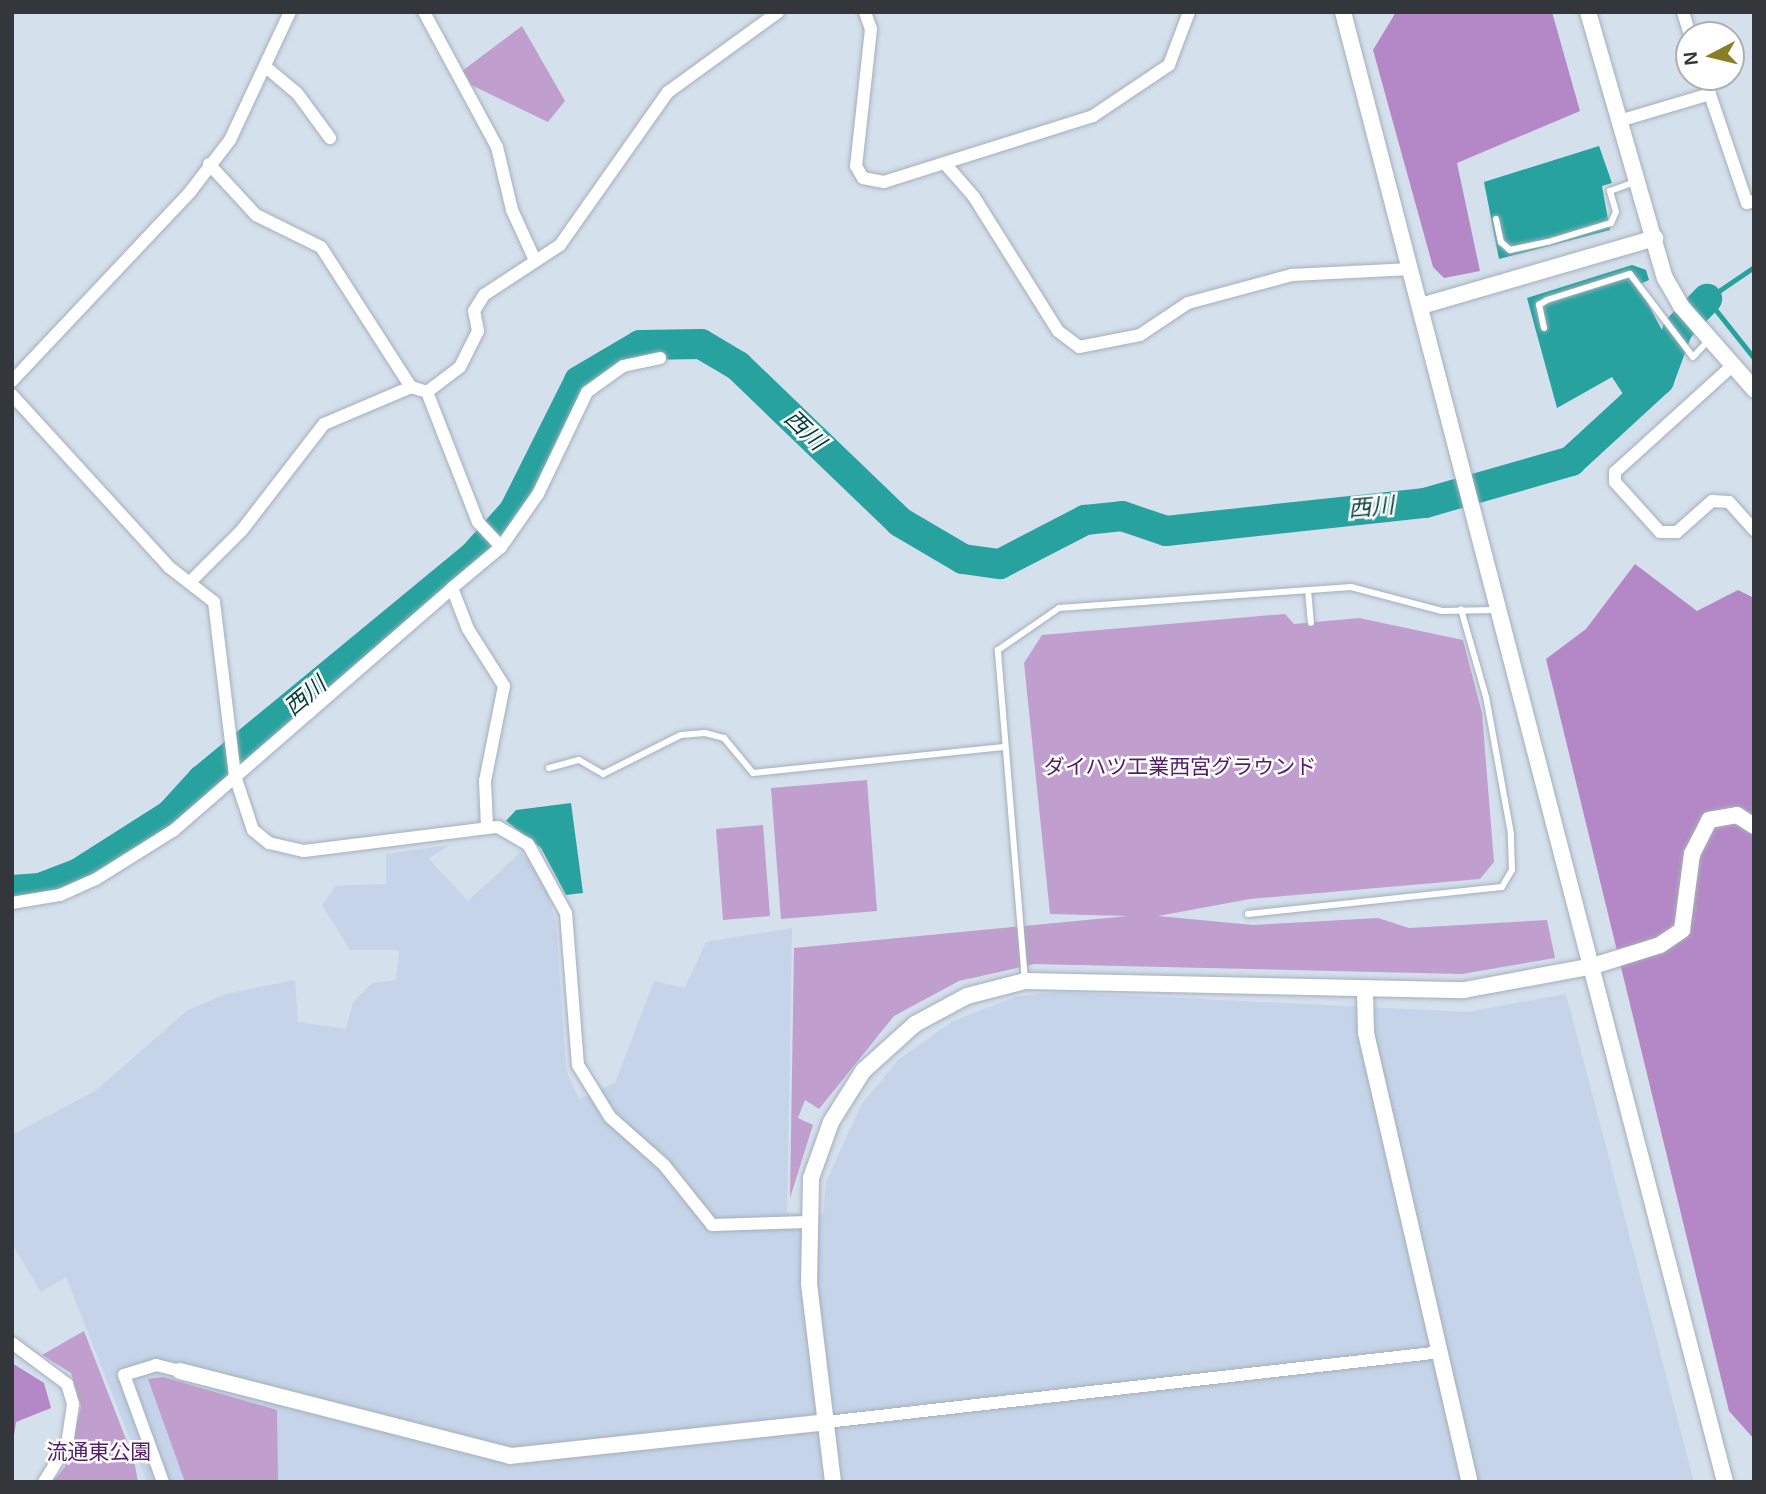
<!DOCTYPE html>
<html>
<head>
<meta charset="utf-8">
<style>
	body { margin:0 }
	#map { position:relative; width:1766px; height:1494px; overflow:hidden; background:#d5e0ed; font-family:Arial,"Noto Sans JP",sans-serif }
	div>[style] { position:absolute }
	[style*='--x'] { left:calc(var(--x)*1px); top:calc(var(--y)*1px); width:calc(var(--w)*1px); rotate:calc(var(--a)*1deg) }
	.built>* { inset:0; background:#c5d4e8 }
	.green>* { inset:0; background:#c09ece }
	.forest>* { inset:0; background:#b487c6 }
	.water>* { inset:0; background:#27a29f }
	.stream>* { height:5px; margin:-2.5px; padding:0 2.5px; transform-origin:2.5px; border-radius:2.5px; background:#27a29f }
	.river>* { height:30px; margin:-15px; padding:0 15px; transform-origin:15px; border-radius:15px; background:#27a29f }
	.roads { filter:drop-shadow(0 0 2px #a5afbc) drop-shadow(0 0 2px #a5afbc) }
	.service>* { height:6px; margin:-3px; padding:0 3px; transform-origin:3px; border-radius:3px; background:#fff }
	.minor>* { height:12px; margin:-6px; padding:0 6px; transform-origin:6px; border-radius:6px; background:#fff }
	.tertiary>* { height:16px; margin:-8px; padding:0 8px; transform-origin:8px; border-radius:8px; background:#fff }
	span { translate:-50% -50%; white-space:nowrap; text-align:center; line-height:1.15; -webkit-text-stroke:5px #fff; paint-order:stroke }
	.park-label { font-size:21px; color:#551d69 }
	.water-label { font-size:23px; color:#073e3d; font-style:italic }
	.frame { position:absolute; inset:0; border:14px solid #33373c; pointer-events:none }
	.north { position:absolute; left:1675px; top:21px; width:70px; height:70px; box-sizing:border-box; background:#fff; border:2px solid #adafb1; border-radius:50%; rotate:263deg; font-size:19px; font-weight:700; line-height:28px; text-align:center; color:#33373c }
	.north::after { content:''; display:block; margin:auto; width:24px; height:32px; background:#8b7d23; clip-path:polygon(50% 0,100% 100%,50% 72%,0 100%) }
</style>
</head>
<body>
<div id="map">
	<div class="built">
		<div style="clip-path:polygon(449px 845px,429px 859px,468px 901px,521px 852px,542px 877px,556px 922px,566px 1069px,579px 1099px,615px 1083px,654px 981px,685px 988px,706px 942px,792px 928px,787px 1213px,823px 1215px,826px 1182px,861px 1105px,898px 1060px,953px 1021px,1018px 996px,1060px 992px,1468px 1012px,1566px 994px,1694px 1482px,147px 1482px,66px 1277px,41px 1292px,12px 1244px,12px 1135px,95px 1091px,188px 1010px,226px 994px,295px 980px,298px 1022px,346px 1029px,353px 1002px,372px 983px,396px 980px,399px 950px,350px 950px,322px 905px,336px 886px,386px 884px,386px 854px)"></div>
	</div>
	<div class="green">
		<div style="clip-path:polygon(522px 26px,565px 101px,548px 122px,469px 84px,462px 71px)"></div>
		<div style="clip-path:polygon(1285px 614px,1294px 624px,1359px 618px,1463px 640px,1482px 713px,1494px 862px,1480px 879px,1250px 899px,1158px 916px,1253px 925px,1378px 918px,1409px 928px,1547px 920px,1555px 958px,1462px 974px,1034px 964px,959px 981px,894px 1016px,819px 1109px,805px 1100px,798px 1118px,813px 1125px,790px 1198px,794px 948px,1128px 916px,1050px 914px,1024px 663px,1042px 635px)"></div>
		<div style="clip-path:polygon(867px 780px,877px 911px,781px 919px,771px 788px)"></div>
		<div style="clip-path:polygon(763px 825px,770px 916px,723px 920px,716px 829px)"></div>
		<div style="clip-path:polygon(84px 1331px,134px 1460px,138px 1482px,52px 1482px,65px 1467px,81px 1407px,71px 1373px,42px 1355px)"></div>
		<div style="clip-path:polygon(163px 1377px,277px 1410px,278px 1482px,185px 1482px,148px 1379px)"></div>
	</div>
	<div class="forest">
		<div style="clip-path:polygon(1396px 12px,1552px 12px,1580px 111px,1457px 163px,1480px 271px,1444px 278px,1433px 267px,1373px 50px)"></div>
		<div style="clip-path:polygon(1635px 564px,1697px 611px,1738px 590px,1754px 598px,1754px 1439px,1729px 1411px,1546px 659px,1586px 629px)"></div>
		<div style="clip-path:polygon(12px 1363px,44px 1383px,51px 1408px,16px 1422px,12px 1449px)"></div>
	</div>
	<div class="water">
		<div style="clip-path:polygon(1599px 146px,1612px 183px,1602px 186px,1610px 230px,1499px 259px,1484px 182px)"></div>
		<div style="clip-path:polygon(1632px 265px,1646px 270px,1649px 280px,1638px 285px,1663px 332px,1648px 379px,1625px 397px,1612px 377px,1557px 408px,1527px 298px)"></div>
		<div style="clip-path:polygon(571px 803px,583px 893px,566px 895px,541px 848px,506px 821px,516px 810px)"></div>
	</div>
	<div class="stream">
		<div style="--x:1754;--y:267;--w:57;--a:145.8"></div>
		<div style="--x:1707;--y:299;--w:75;--a:51.5"></div>
	</div>
	<div class="river">
		<div style="--x:12;--y:890;--w:28;--a:-4"></div>
		<div style="--x:40;--y:888;--w:42;--a:-21"></div>
		<div style="--x:79;--y:873;--w:108;--a:-32.5"></div>
		<div style="--x:170;--y:815;--w:47;--a:-47.6"></div>
		<div style="--x:202;--y:780;--w:351;--a:-39.5"></div>
		<div style="--x:473;--y:557;--w:62;--a:-48.3"></div>
		<div style="--x:514;--y:511;--w:145;--a:-63.4"></div>
		<div style="--x:579;--y:381;--w:71;--a:-30.5"></div>
		<div style="--x:640;--y:345;--w:61;--a:-0.9"></div>
		<div style="--x:701;--y:344;--w:43;--a:30.7"></div>
		<div style="--x:738;--y:366;--w:225;--a:43.9"></div>
		<div style="--x:900;--y:522;--w:73;--a:30.4"></div>
		<div style="--x:963;--y:559;--w:37;--a:8"></div>
		<div style="--x:1000;--y:564;--w:96;--a:-27.4"></div>
		<div style="--x:1085;--y:520;--w:37;--a:-6"></div>
		<div style="--x:1122;--y:516;--w:46;--a:18.8"></div>
		<div style="--x:1166;--y:531;--w:261;--a:-6.2"></div>
		<div style="--x:1425;--y:503;--w:152;--a:-16"></div>
		<div style="--x:1571;--y:461;--w:120;--a:-42.6"></div>
		<div style="--x:1659;--y:380;--w:54;--a:-69.6"></div>
		<div style="--x:1678;--y:329;--w:42;--a:-46"></div>
	</div>
	<div class="roads">
		<div class="service">
			<div style="--x:1496;--y:219;--w:24;--a:78"></div>
			<div style="--x:1501;--y:242;--w:12;--a:42"></div>
			<div style="--x:1510;--y:250;--w:39;--a:-12"></div>
			<div style="--x:1548;--y:242;--w:66;--a:-16.8"></div>
			<div style="--x:1611;--y:223;--w:12;--a:-66"></div>
			<div style="--x:1616;--y:212;--w:22;--a:-106"></div>
			<div style="--x:1610;--y:191;--w:27;--a:-20"></div>
			<div style="--x:1544;--y:328;--w:24;--a:-102"></div>
			<div style="--x:1539;--y:305;--w:9;--a:-32"></div>
			<div style="--x:1547;--y:300;--w:87;--a:-17.4"></div>
			<div style="--x:1630;--y:274;--w:104;--a:52.8"></div>
			<div style="--x:1693;--y:357;--w:23;--a:-47"></div>
			<div style="--x:1308;--y:590;--w:33;--a:85"></div>
			<div style="--x:549;--y:768;--w:31;--a:-15"></div>
			<div style="--x:579;--y:760;--w:28;--a:30"></div>
			<div style="--x:603;--y:774;--w:87;--a:-26.6"></div>
			<div style="--x:681;--y:735;--w:24;--a:-5"></div>
			<div style="--x:705;--y:733;--w:20;--a:15"></div>
			<div style="--x:724;--y:738;--w:45;--a:50.4"></div>
			<div style="--x:753;--y:773;--w:252;--a:-5.9"></div>
			<div style="--x:1248;--y:914;--w:255;--a:-6.1"></div>
			<div style="--x:1502;--y:887;--w:20;--a:-60"></div>
			<div style="--x:1512;--y:870;--w:36;--a:-92"></div>
			<div style="--x:1511;--y:834;--w:139;--a:-100.3"></div>
			<div style="--x:1486;--y:697;--w:91;--a:-105.9"></div>
			<div style="--x:1025;--y:981;--w:332;--a:-94.7"></div>
			<div style="--x:998;--y:650;--w:74;--a:-34.5"></div>
			<div style="--x:1059;--y:608;--w:293;--a:-4.1"></div>
			<div style="--x:1351;--y:587;--w:94;--a:14.8"></div>
			<div style="--x:1442;--y:611;--w:55;--a:-1"></div>
		</div>
		<div class="minor">
			<div style="--x:424;--y:12;--w:153;--a:61.6"></div>
			<div style="--x:497;--y:147;--w:65;--a:76.6"></div>
			<div style="--x:512;--y:210;--w:53;--a:65.4"></div>
			<div style="--x:865;--y:12;--w:18;--a:71"></div>
			<div style="--x:871;--y:29;--w:138;--a:96.2"></div>
			<div style="--x:856;--y:166;--w:14;--a:60"></div>
			<div style="--x:863;--y:178;--w:21;--a:11"></div>
			<div style="--x:884;--y:182;--w:219;--a:-17.5"></div>
			<div style="--x:1093;--y:116;--w:92;--a:-33.9"></div>
			<div style="--x:1169;--y:65;--w:57;--a:-69.3"></div>
			<div style="--x:1683;--y:12;--w:24;--a:73"></div>
			<div style="--x:267;--y:68;--w:39;--a:40"></div>
			<div style="--x:297;--y:93;--w:56;--a:53.7"></div>
			<div style="--x:1704;--y:77;--w:133;--a:71.2"></div>
			<div style="--x:1747;--y:203;--w:7;--a:-16"></div>
			<div style="--x:1619;--y:121;--w:95;--a:-16.5"></div>
			<div style="--x:209;--y:164;--w:69;--a:47.3"></div>
			<div style="--x:256;--y:215;--w:72;--a:26.2"></div>
			<div style="--x:321;--y:247;--w:166;--a:57.3"></div>
			<div style="--x:947;--y:166;--w:41;--a:48.9"></div>
			<div style="--x:974;--y:197;--w:158;--a:57.9"></div>
			<div style="--x:1058;--y:331;--w:26;--a:37"></div>
			<div style="--x:1079;--y:347;--w:62;--a:-11.1"></div>
			<div style="--x:1140;--y:335;--w:58;--a:-33.7"></div>
			<div style="--x:1188;--y:303;--w:108;--a:-15.1"></div>
			<div style="--x:1292;--y:275;--w:119;--a:-2.9"></div>
			<div style="--x:1732;--y:366;--w:158;--a:137.8"></div>
			<div style="--x:1615;--y:472;--w:10;--a:90"></div>
			<div style="--x:1615;--y:482;--w:67;--a:48"></div>
			<div style="--x:1660;--y:532;--w:17;--a:0"></div>
			<div style="--x:1677;--y:532;--w:47;--a:-41.5"></div>
			<div style="--x:1712;--y:501;--w:17;--a:3"></div>
			<div style="--x:1729;--y:502;--w:38;--a:48"></div>
			<div style="--x:12;--y:381;--w:260;--a:-46.7"></div>
			<div style="--x:190;--y:192;--w:66;--a:-52.4"></div>
			<div style="--x:230;--y:140;--w:141;--a:-64.9"></div>
			<div style="--x:427;--y:392;--w:41;--a:-37.1"></div>
			<div style="--x:460;--y:367;--w:40;--a:-63.4"></div>
			<div style="--x:478;--y:331;--w:20;--a:-101"></div>
			<div style="--x:474;--y:311;--w:19;--a:-58"></div>
			<div style="--x:484;--y:295;--w:91;--a:-33.3"></div>
			<div style="--x:560;--y:245;--w:187;--a:-54.8"></div>
			<div style="--x:668;--y:92;--w:136;--a:-36"></div>
			<div style="--x:12;--y:395;--w:233;--a:47.6"></div>
			<div style="--x:169;--y:567;--w:57;--a:37.9"></div>
			<div style="--x:214;--y:602;--w:175;--a:83.1"></div>
			<div style="--x:235;--y:776;--w:57;--a:71.6"></div>
			<div style="--x:253;--y:830;--w:21;--a:39"></div>
			<div style="--x:269;--y:843;--w:36;--a:13"></div>
			<div style="--x:304;--y:851;--w:195;--a:-7.1"></div>
			<div style="--x:498;--y:827;--w:34;--a:30"></div>
			<div style="--x:528;--y:844;--w:79;--a:61.2"></div>
			<div style="--x:566;--y:913;--w:152;--a:85.5"></div>
			<div style="--x:578;--y:1065;--w:61;--a:58.4"></div>
			<div style="--x:610;--y:1117;--w:72;--a:41.6"></div>
			<div style="--x:664;--y:1165;--w:77;--a:51.3"></div>
			<div style="--x:712;--y:1225;--w:95;--a:-1.8"></div>
			<div style="--x:190;--y:582;--w:74;--a:-45"></div>
			<div style="--x:242;--y:530;--w:134;--a:-52.3"></div>
			<div style="--x:324;--y:424;--w:95;--a:-23"></div>
			<div style="--x:411;--y:387;--w:17;--a:17"></div>
			<div style="--x:427;--y:392;--w:140;--a:68.6"></div>
			<div style="--x:478;--y:522;--w:34;--a:47"></div>
			<div style="--x:487;--y:827;--w:46;--a:-92.5"></div>
			<div style="--x:485;--y:781;--w:97;--a:-78.7"></div>
			<div style="--x:504;--y:686;--w:67;--a:-122.3"></div>
			<div style="--x:468;--y:629;--w:44;--a:-111.3"></div>
			<div style="--x:452;--y:588;--w:64;--a:-39.9"></div>
			<div style="--x:501;--y:547;--w:65;--a:-55.1"></div>
			<div style="--x:538;--y:494;--w:113;--a:-64.3"></div>
			<div style="--x:587;--y:392;--w:44;--a:-35.8"></div>
			<div style="--x:623;--y:366;--w:38;--a:-12"></div>
			<div style="--x:12;--y:903;--w:49;--a:-9.5"></div>
			<div style="--x:60;--y:895;--w:39;--a:-24"></div>
			<div style="--x:96;--y:879;--w:92;--a:-32.1"></div>
			<div style="--x:174;--y:830;--w:369;--a:-41"></div>
			<div style="--x:12;--y:1343;--w:69;--a:36.7"></div>
			<div style="--x:67;--y:1384;--w:21;--a:73"></div>
			<div style="--x:73;--y:1404;--w:41;--a:98.3"></div>
			<div style="--x:67;--y:1445;--w:44;--a:121.9"></div>
			<div style="--x:827;--y:1422;--w:618;--a:-6.5"></div>
			<div style="--x:163;--y:1482;--w:114;--a:-110"></div>
			<div style="--x:124;--y:1375;--w:34;--a:-17"></div>
			<div style="--x:156;--y:1365;--w:25;--a:14"></div>
		</div>
		<div class="tertiary">
			<div style="--x:1343;--y:12;--w:1519;--a:75.43"></div>
			<div style="--x:1588;--y:12;--w:277;--a:73.9"></div>
			<div style="--x:1665;--y:278;--w:32;--a:60"></div>
			<div style="--x:1681;--y:306;--w:111;--a:48.7"></div>
			<div style="--x:1421;--y:306;--w:244;--a:-16.2"></div>
			<div style="--x:1365;--y:991;--w:42;--a:88.6"></div>
			<div style="--x:1366;--y:1033;--w:461;--a:77"></div>
			<div style="--x:180;--y:1371;--w:341;--a:14.4"></div>
			<div style="--x:510;--y:1456;--w:319;--a:-6.1"></div>
			<div style="--x:833;--y:1482;--w:200;--a:-96.9"></div>
			<div style="--x:809;--y:1283;--w:105;--a:-88.9"></div>
			<div style="--x:811;--y:1178;--w:59;--a:-70.3"></div>
			<div style="--x:831;--y:1122;--w:60;--a:-57.9"></div>
			<div style="--x:863;--y:1071;--w:70;--a:-42.1"></div>
			<div style="--x:915;--y:1024;--w:59;--a:-28.3"></div>
			<div style="--x:967;--y:996;--w:60;--a:-14.5"></div>
			<div style="--x:1025;--y:981;--w:439;--a:1.2"></div>
			<div style="--x:1464;--y:990;--w:131;--a:-10.5"></div>
			<div style="--x:1593;--y:966;--w:70;--a:-17.4"></div>
			<div style="--x:1660;--y:945;--w:27;--a:-34"></div>
			<div style="--x:1682;--y:930;--w:77;--a:-82.5"></div>
			<div style="--x:1692;--y:854;--w:38;--a:-63"></div>
			<div style="--x:1709;--y:820;--w:28;--a:-10"></div>
			<div style="--x:1737;--y:815;--w:20;--a:33"></div>
		</div>
	</div>
	<div class="park-label">
		<span style="left:1180px;top:767px">ダイハツ工業西宮グラウンド</span>
		<span style="left:99px;top:1452px">流通東公園</span>
	</div>
	<div class="water-label">
		<span style="left:805px;top:430px;rotate:44deg">西川</span>
		<span style="left:1371px;top:507px;rotate:-5deg">西川</span>
		<span style="left:305px;top:696px;rotate:-40deg">西川</span>
	</div>
	<div class="frame"></div>
	<div class="north">N</div>
</div>
</body>
</html>
